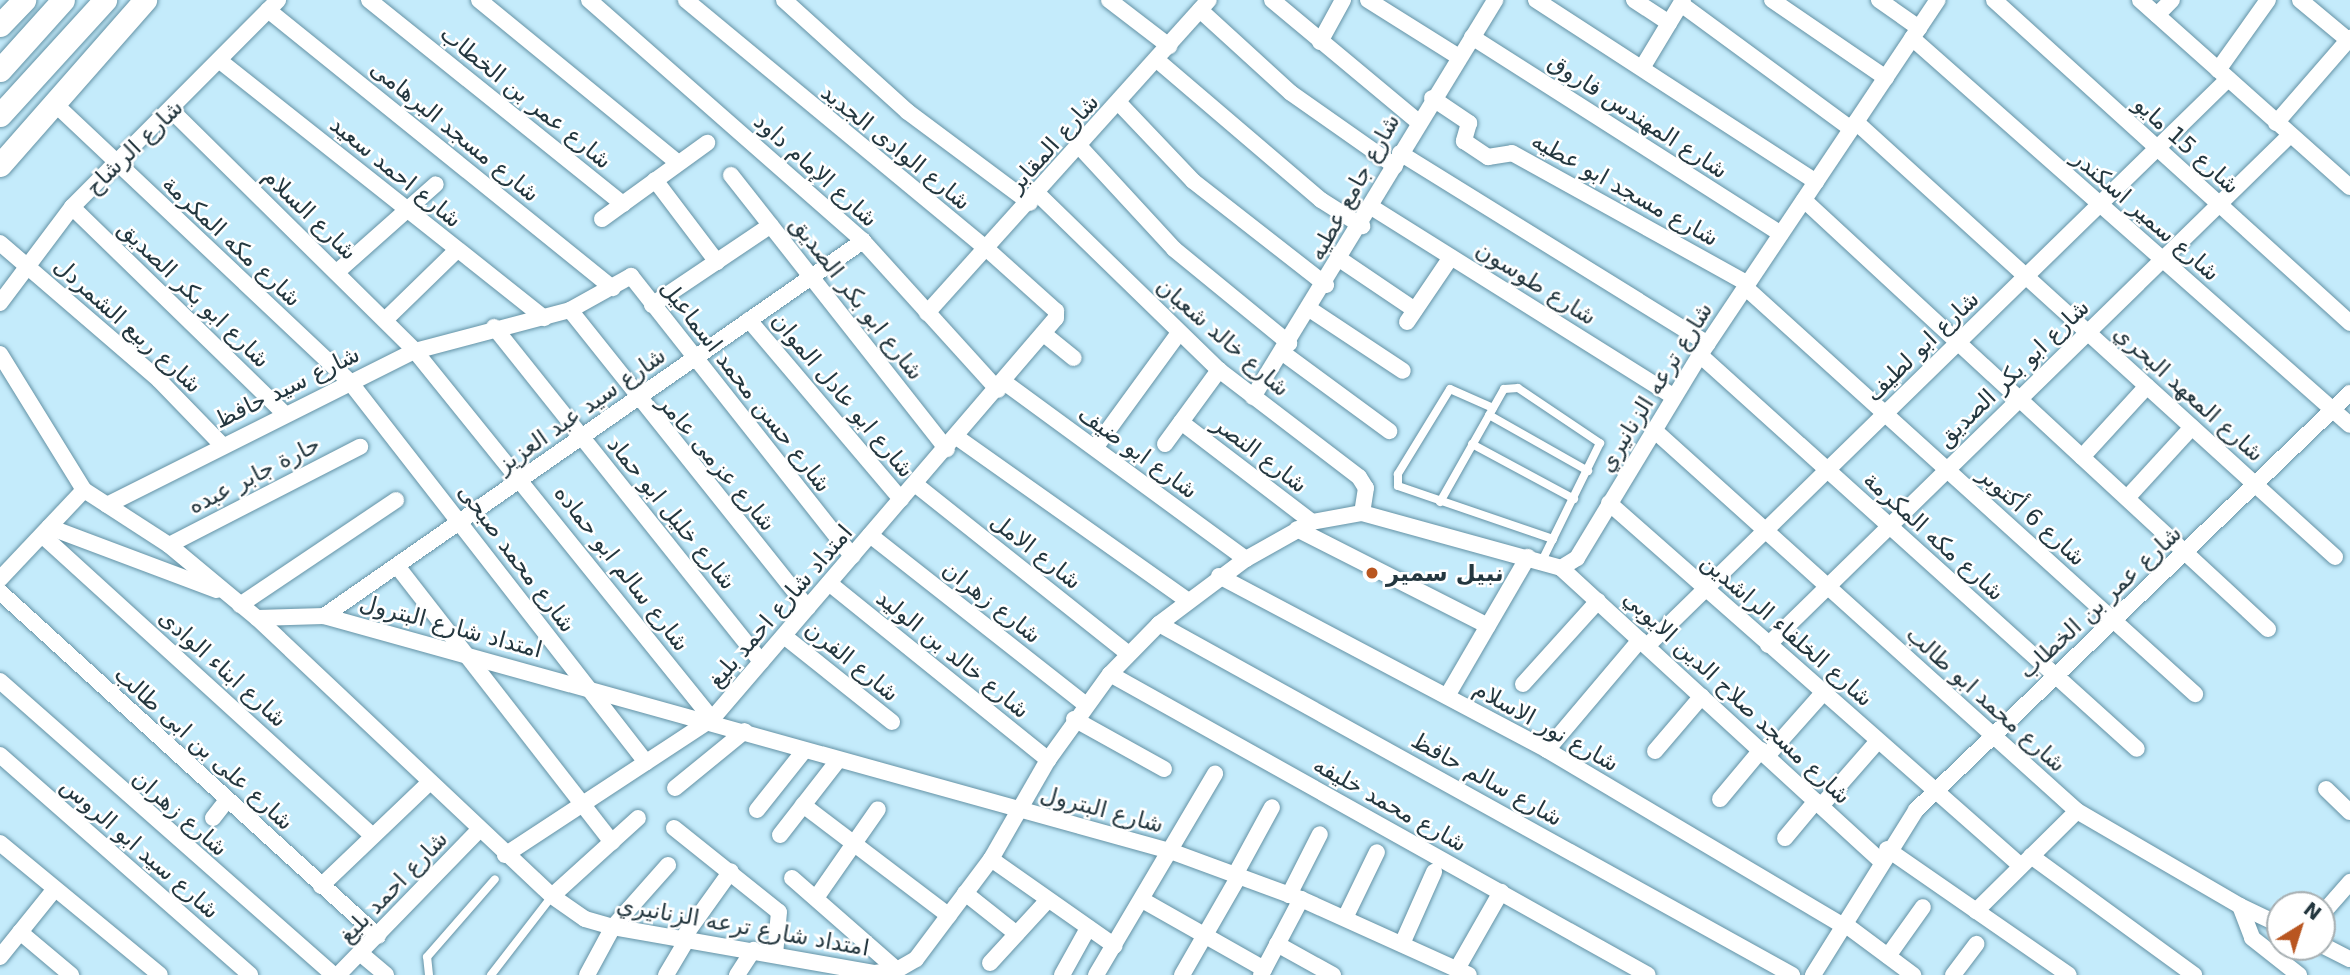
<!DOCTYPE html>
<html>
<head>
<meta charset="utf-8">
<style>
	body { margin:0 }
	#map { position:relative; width:2350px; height:975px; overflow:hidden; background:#c4ebfb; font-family:"DejaVu Sans","Noto Sans Arabic",sans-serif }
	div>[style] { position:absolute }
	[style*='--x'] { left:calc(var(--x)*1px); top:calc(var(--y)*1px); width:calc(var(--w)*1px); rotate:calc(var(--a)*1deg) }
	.roads { filter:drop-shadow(0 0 2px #6492a5) drop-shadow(0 0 2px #6492a5) }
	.lane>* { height:8px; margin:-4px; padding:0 4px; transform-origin:4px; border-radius:4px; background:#fff }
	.street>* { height:16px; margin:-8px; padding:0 8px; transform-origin:8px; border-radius:8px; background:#fff }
	.secondary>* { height:23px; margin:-11.5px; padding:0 11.5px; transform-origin:11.5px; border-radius:11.5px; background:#fff }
	.dots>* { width:19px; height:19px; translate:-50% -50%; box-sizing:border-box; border:4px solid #fff; border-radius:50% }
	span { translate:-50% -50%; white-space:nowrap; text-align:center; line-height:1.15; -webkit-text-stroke:5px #fff; paint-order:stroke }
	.street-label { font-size:23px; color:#24373f }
	.poi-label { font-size:23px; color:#24373f; font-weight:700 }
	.left { translate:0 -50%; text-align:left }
	.north { position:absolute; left:2266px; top:891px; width:70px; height:70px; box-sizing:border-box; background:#fff; border:2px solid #a7afb2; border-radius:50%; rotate:38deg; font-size:19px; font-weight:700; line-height:28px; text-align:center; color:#24373f }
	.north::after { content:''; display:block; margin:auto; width:24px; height:32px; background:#b95620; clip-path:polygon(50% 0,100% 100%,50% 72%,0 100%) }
</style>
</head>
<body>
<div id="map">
	<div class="roads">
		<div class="lane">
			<div style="--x:1493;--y:408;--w:47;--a:-156.2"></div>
			<div style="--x:1450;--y:389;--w:100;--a:121.5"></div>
			<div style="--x:1398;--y:474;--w:12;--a:90"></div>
			<div style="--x:1398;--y:486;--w:164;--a:18.9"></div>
			<div style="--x:1489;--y:415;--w:114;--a:29.5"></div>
			<div style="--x:1472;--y:444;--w:116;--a:28.3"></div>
			<div style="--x:1440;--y:502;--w:130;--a:-60.5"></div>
			<div style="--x:1504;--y:389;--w:14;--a:-4"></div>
			<div style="--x:1518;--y:388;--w:99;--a:33.9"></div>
			<div style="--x:1600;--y:443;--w:131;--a:116.2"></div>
			<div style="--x:429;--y:975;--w:18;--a:-96"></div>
			<div style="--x:427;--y:957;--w:103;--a:-48.9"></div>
			<div style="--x:491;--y:975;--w:100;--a:-52.3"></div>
		</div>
		<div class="street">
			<div style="--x:369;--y:0;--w:326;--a:38.8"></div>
			<div style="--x:479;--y:0;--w:257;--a:39.3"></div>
			<div style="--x:589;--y:0;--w:365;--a:41.3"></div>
			<div style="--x:863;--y:241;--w:201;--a:47.8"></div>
			<div style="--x:784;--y:0;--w:167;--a:42.1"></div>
			<div style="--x:908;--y:112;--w:152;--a:36.7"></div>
			<div style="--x:1109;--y:0;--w:76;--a:37.5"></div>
			<div style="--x:1272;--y:0;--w:189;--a:39.8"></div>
			<div style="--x:1368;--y:0;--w:107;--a:32.1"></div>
			<div style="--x:1536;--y:0;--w:334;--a:33"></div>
			<div style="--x:1634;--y:0;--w:42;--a:33.3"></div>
			<div style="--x:1772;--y:0;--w:138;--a:34.4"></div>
			<div style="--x:1879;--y:0;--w:49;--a:35"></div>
			<div style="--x:1994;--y:0;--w:481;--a:42.2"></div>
			<div style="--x:2140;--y:0;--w:281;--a:41.7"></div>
			<div style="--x:2300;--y:0;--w:62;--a:39.8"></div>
			<div style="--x:1681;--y:4;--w:211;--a:36.3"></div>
			<div style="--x:268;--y:10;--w:443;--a:38.9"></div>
			<div style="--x:1200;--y:10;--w:123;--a:42.4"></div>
			<div style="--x:1291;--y:93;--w:127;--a:35.1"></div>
			<div style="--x:2157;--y:15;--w:21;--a:-45"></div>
			<div style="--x:1472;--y:37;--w:366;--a:32.5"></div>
			<div style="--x:1912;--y:38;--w:584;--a:41.46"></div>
			<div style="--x:1320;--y:42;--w:48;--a:-61.3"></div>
			<div style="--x:1157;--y:60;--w:216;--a:40.5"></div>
			<div style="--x:1321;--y:200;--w:49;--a:32.4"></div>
			<div style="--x:220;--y:61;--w:414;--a:38.4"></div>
			<div style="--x:1642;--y:68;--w:79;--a:-58.9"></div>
			<div style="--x:2218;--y:70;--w:86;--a:-54.5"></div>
			<div style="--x:1432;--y:98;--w:45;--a:34"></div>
			<div style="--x:1469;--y:123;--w:19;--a:106"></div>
			<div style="--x:1464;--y:141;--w:29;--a:34"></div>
			<div style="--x:1488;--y:157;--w:24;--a:-9"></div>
			<div style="--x:1512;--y:153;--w:269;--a:29"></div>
			<div style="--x:54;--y:103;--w:407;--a:43.3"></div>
			<div style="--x:350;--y:382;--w:482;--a:52.1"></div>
			<div style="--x:1119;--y:103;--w:108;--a:46.5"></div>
			<div style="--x:1193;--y:181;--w:169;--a:38"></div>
			<div style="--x:172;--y:111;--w:342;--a:44.6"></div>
			<div style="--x:415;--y:351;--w:473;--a:51.1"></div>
			<div style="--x:1856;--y:122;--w:647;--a:42.24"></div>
			<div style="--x:2276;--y:123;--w:113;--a:-49"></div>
			<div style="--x:1080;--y:147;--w:139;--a:47.3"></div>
			<div style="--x:1174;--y:249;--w:149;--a:39.3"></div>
			<div style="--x:1400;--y:153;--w:362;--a:31.8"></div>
			<div style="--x:731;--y:175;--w:349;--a:51.8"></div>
			<div style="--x:655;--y:180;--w:103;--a:52.9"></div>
			<div style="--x:1038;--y:194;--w:252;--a:44.2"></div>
			<div style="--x:1219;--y:370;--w:176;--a:37.4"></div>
			<div style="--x:1359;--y:477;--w:13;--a:58"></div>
			<div style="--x:1366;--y:488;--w:25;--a:99"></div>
			<div style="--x:1804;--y:200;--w:632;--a:42.76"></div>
			<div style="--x:72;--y:207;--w:296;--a:44.2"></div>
			<div style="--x:1373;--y:208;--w:355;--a:32.1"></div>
			<div style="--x:602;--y:219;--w:130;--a:-35.9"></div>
			<div style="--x:0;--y:243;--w:210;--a:40.7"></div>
			<div style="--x:159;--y:380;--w:89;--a:45.9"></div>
			<div style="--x:1341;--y:260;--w:89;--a:34"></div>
			<div style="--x:337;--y:272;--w:132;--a:-41.6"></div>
			<div style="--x:1745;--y:287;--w:607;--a:42.13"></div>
			<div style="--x:0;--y:303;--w:120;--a:-53.1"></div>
			<div style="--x:72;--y:207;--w:292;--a:-45.1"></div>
			<div style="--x:652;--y:305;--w:143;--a:-33.9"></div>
			<div style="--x:570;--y:310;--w:381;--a:51.4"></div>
			<div style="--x:1311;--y:310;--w:110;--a:33.5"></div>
			<div style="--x:927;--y:313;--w:421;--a:-48"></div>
			<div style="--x:385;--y:320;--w:100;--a:-44.2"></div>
			<div style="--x:749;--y:320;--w:235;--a:49.7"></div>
			<div style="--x:1407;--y:322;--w:78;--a:-55.9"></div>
			<div style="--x:494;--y:327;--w:428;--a:51.4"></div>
			<div style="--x:1044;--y:334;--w:38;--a:39"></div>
			<div style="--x:1283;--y:353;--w:132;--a:36.3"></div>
			<div style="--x:0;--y:354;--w:160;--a:58.3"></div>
			<div style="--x:84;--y:490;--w:101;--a:32.9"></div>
			<div style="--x:169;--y:545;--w:114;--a:39.7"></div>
			<div style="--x:257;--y:618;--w:405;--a:43.3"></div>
			<div style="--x:552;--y:896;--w:40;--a:34.9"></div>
			<div style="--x:585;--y:919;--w:29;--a:16"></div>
			<div style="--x:613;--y:927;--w:266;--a:10"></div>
			<div style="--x:875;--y:973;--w:22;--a:-8"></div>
			<div style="--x:897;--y:970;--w:22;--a:-30"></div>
			<div style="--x:916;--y:959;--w:125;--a:-53.1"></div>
			<div style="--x:991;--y:859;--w:114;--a:-60.1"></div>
			<div style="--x:1048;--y:760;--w:106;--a:-54.2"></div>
			<div style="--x:1110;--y:674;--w:70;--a:-45.6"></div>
			<div style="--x:1159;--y:624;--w:109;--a:-36.8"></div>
			<div style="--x:1246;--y:559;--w:76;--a:-29.3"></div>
			<div style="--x:1312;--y:522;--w:51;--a:-10.2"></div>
			<div style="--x:1362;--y:513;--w:206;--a:15.4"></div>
			<div style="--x:1561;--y:568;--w:19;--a:-32"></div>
			<div style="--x:1577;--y:558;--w:237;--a:-58.8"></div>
			<div style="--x:1700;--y:355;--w:427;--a:-56.2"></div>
			<div style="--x:1700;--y:355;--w:588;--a:42.04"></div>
			<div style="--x:1004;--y:382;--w:300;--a:36.2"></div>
			<div style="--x:1253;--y:397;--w:465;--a:-58.6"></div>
			<div style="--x:1181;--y:422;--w:165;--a:37.4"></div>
			<div style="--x:1654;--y:430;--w:569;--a:42.01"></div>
			<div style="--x:2077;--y:811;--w:189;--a:30.2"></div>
			<div style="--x:2240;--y:906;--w:34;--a:69"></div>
			<div style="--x:2252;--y:938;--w:60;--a:38.2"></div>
			<div style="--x:958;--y:438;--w:281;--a:35.3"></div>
			<div style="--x:1165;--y:444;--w:92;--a:-53.9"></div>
			<div style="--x:1095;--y:448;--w:142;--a:-53.9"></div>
			<div style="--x:2082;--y:457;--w:96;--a:-47.5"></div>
			<div style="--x:915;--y:484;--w:273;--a:38.5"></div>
			<div style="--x:2127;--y:498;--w:96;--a:-47.5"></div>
			<div style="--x:1609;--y:503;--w:549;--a:41.38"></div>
			<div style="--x:107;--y:505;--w:344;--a:-26.6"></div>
			<div style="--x:415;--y:351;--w:160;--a:-14.8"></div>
			<div style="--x:570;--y:310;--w:70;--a:-29.1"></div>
			<div style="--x:631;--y:276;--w:357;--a:51.7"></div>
			<div style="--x:49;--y:527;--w:179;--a:20.6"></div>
			<div style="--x:1297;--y:529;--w:214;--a:26.9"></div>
			<div style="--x:42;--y:535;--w:447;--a:42.3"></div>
			<div style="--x:870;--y:535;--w:273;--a:38.2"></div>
			<div style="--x:169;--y:545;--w:215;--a:-27.2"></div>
			<div style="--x:397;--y:566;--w:350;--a:52.1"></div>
			<div style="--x:1561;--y:568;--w:434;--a:42.5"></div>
			<div style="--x:1219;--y:576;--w:371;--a:27.9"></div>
			<div style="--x:1547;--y:750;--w:347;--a:30.7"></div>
			<div style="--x:0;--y:579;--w:122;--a:-46.7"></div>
			<div style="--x:829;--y:583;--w:282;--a:38.9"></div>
			<div style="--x:0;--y:592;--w:511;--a:42.3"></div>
			<div style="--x:240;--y:605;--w:188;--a:-33.9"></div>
			<div style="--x:324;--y:616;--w:657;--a:-34.83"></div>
			<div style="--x:257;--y:618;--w:67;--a:-1.7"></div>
			<div style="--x:324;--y:616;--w:881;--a:15.53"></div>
			<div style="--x:1173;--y:852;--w:136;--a:20.2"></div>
			<div style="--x:1301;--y:899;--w:184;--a:24.3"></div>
			<div style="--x:1159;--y:624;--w:724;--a:29.01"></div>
			<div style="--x:784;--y:636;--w:138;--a:38.5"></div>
			<div style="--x:1768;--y:645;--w:730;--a:-44.33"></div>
			<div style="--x:1647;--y:646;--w:812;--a:-44.3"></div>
			<div style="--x:1110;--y:674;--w:616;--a:29.23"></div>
			<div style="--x:0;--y:681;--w:444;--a:41.4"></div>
			<div style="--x:1523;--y:684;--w:112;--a:-47.9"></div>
			<div style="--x:1447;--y:696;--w:161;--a:-59.8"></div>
			<div style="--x:1074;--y:719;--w:103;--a:29.1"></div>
			<div style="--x:1547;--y:750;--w:144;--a:-49.8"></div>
			<div style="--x:1655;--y:751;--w:72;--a:-49.5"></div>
			<div style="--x:0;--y:755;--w:333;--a:41.3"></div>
			<div style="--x:1767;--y:756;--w:84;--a:-48.4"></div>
			<div style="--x:675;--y:788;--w:90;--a:-39.2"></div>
			<div style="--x:2326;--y:789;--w:33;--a:44"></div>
			<div style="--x:1720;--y:799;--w:64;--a:-50.1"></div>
			<div style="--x:803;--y:805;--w:183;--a:37.2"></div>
			<div style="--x:1821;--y:806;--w:86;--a:-48.8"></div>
			<div style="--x:757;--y:810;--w:75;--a:-51.5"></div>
			<div style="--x:213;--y:818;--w:23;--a:-52"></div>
			<div style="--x:674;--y:828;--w:134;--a:38.7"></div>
			<div style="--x:779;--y:912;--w:42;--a:95.4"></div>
			<div style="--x:780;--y:835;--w:91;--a:-52.1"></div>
			<div style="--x:1785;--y:838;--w:48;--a:-50"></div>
			<div style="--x:0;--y:843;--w:207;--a:39.5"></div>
			<div style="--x:1887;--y:849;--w:221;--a:34.7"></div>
			<div style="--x:505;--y:855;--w:248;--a:-33.3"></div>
			<div style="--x:712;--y:719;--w:528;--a:-49.38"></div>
			<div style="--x:1056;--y:318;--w:7;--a:-90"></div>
			<div style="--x:1056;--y:311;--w:91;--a:-138.1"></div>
			<div style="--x:988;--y:250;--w:392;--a:-140.4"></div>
			<div style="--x:2031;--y:856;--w:202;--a:36.1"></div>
			<div style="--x:991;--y:859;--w:151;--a:35.1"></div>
			<div style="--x:1235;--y:875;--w:77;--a:-61.4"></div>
			<div style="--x:792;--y:878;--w:140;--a:41.2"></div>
			<div style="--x:321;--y:886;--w:151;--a:-43.7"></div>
			<div style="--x:965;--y:893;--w:66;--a:38.3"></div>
			<div style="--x:1289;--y:895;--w:68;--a:-63.1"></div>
			<div style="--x:552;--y:896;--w:116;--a:-42.2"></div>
			<div style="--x:816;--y:898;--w:108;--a:-55.1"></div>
			<div style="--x:1144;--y:901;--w:138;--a:29.5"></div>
			<div style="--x:2240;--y:906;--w:44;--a:25.4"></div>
			<div style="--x:1976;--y:911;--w:142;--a:-44.7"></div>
			<div style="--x:2322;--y:914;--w:43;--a:-48.8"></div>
			<div style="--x:1345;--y:918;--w:73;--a:-64.1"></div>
			<div style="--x:1846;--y:925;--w:84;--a:36.7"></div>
			<div style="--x:20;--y:932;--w:67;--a:40.1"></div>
			<div style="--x:683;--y:938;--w:82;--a:-54.4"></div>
			<div style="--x:1277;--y:944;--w:64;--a:29"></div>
			<div style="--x:1402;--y:944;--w:79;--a:-66"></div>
			<div style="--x:2322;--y:945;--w:31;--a:27"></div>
			<div style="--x:360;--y:953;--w:34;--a:40"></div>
			<div style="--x:1888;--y:956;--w:60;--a:-54.5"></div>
			<div style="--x:0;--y:957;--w:86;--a:-51.1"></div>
			<div style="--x:990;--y:963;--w:84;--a:-47.4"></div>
			<div style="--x:1457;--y:969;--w:89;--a:-60.3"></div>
			<div style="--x:338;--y:975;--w:202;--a:-45.8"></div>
			<div style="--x:587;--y:975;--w:55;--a:-61.6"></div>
			<div style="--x:613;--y:927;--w:83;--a:-48.4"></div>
			<div style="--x:666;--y:975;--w:43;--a:-59.3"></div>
			<div style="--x:737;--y:975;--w:30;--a:-57"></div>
			<div style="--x:1062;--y:975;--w:54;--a:-61"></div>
			<div style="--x:1096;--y:975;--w:234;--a:-59.4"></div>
			<div style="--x:1182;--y:975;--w:114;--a:-60.1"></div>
			<div style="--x:1261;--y:975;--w:86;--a:-62.2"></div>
			<div style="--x:1813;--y:975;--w:195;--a:-58"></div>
			<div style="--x:1916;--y:810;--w:602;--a:-43.86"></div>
			<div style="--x:1953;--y:975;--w:39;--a:-53"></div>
		</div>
		<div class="secondary">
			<div style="--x:0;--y:25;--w:35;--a:-46"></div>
			<div style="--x:0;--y:70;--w:94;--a:-48"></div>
			<div style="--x:0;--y:115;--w:156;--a:-47.6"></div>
			<div style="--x:0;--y:165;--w:220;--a:-48.7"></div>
		</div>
	</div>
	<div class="dots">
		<div style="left:1372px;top:573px;background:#b95620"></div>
	</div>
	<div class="street-label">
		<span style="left:526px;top:97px;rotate:39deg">شارع عمر بن الخطاب</span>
		<span style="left:1638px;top:116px;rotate:33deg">شارع المهندس فاروق</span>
		<span style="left:455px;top:131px;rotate:39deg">شارع مسجد البرهامى</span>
		<span style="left:1053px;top:143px;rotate:-48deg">شارع المقابر</span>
		<span style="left:2187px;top:145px;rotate:42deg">شارع 15 مايو</span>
		<span style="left:134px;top:147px;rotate:-44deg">شارع الرشاح</span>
		<span style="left:896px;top:147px;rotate:39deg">شارع الوادى الجديد</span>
		<span style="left:816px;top:170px;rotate:42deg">شارع الإمام داود</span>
		<span style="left:396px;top:172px;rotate:39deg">شارع احمد سعيد</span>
		<span style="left:1354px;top:187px;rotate:-61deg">شارع جامع عطيه</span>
		<span style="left:1625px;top:189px;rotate:29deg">شارع مسجد ابو عطيه</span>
		<span style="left:310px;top:214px;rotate:44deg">شارع السلام</span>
		<span style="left:2146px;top:215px;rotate:41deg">شارع سمير اسكندر</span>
		<span style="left:232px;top:241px;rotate:43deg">شارع مكه المكرمة</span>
		<span style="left:1536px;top:283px;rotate:32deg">شارع طوسون</span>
		<span style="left:194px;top:294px;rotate:44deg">شارع ابو بكر الصديق</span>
		<span style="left:857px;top:298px;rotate:52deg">شارع ابو بكر الصديق</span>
		<span style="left:128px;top:325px;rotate:42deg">شارع ربيع الشمردل</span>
		<span style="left:1223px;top:337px;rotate:41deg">شارع خالد شعبان</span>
		<span style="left:1922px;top:346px;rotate:-44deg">شارع ابو لطيف</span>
		<span style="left:2013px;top:373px;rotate:-44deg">شارع ابو بكر الصديق</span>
		<span style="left:746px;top:386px;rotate:52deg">شارع حسن محمد اسماعيل</span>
		<span style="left:287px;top:387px;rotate:-26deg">شارع سيد حافظ</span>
		<span style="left:1655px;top:387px;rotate:-58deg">شارع ترعه الزنانيري</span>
		<span style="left:2189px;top:393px;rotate:42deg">شارع المعهد البحري</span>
		<span style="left:843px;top:395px;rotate:50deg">شارع ابو عادل الموان</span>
		<span style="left:581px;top:410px;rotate:-35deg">شارع سيد عبد العزيز</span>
		<span style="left:1138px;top:452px;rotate:36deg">شارع ابو ضيف</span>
		<span style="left:1260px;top:454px;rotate:37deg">شارع النصر</span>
		<span style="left:717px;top:463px;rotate:50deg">شارع عزمى عامر</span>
		<span style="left:254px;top:475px;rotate:-27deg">حارة جابر عبده</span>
		<span style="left:672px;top:513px;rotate:51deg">شارع خليل ابو حماد</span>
		<span style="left:2032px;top:516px;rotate:42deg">شارع 6 أكتوبر</span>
		<span style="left:1934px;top:536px;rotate:42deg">شارع مكه المكرمة</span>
		<span style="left:1036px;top:551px;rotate:38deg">شارع الامل</span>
		<span style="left:517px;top:558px;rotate:53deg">شارع محمد صبحى</span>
		<span style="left:622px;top:568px;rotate:52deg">شارع سالم ابو حماده</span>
		<span style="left:992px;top:602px;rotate:38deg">شارع زهران</span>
		<span style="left:2100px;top:602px;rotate:-43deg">شارع عمر بن الخطاب</span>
		<span style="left:780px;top:606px;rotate:-49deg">امتداد شارع احمد بليغ</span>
		<span style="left:451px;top:626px;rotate:15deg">امتداد شارع البترول</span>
		<span style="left:1787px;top:630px;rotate:41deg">شارع الخلفاء الراشدين</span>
		<span style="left:953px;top:654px;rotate:39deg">شارع خالد بن الوليد</span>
		<span style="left:852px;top:661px;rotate:39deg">شارع الفرن</span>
		<span style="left:223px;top:668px;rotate:42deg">شارع ابناء الوادى</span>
		<span style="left:1737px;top:697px;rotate:43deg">شارع مسجد صلاح الدين الايوبي</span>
		<span style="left:1986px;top:699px;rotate:42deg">شارع محمد ابو طالب</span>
		<span style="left:1546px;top:726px;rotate:29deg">شارع نور الاسلام</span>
		<span style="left:204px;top:748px;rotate:42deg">شارع على بن ابى طالب</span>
		<span style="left:1487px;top:779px;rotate:29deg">شارع سالم حافظ</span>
		<span style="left:1390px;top:804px;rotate:29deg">شارع محمد خليفه</span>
		<span style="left:1102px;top:809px;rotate:15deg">شارع البترول</span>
		<span style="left:180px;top:813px;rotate:41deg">شارع زهران</span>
		<span style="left:140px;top:848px;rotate:41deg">شارع سيد ابو الروس</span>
		<span style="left:393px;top:887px;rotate:-46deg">شارع احمد بليغ</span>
		<span style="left:743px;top:926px;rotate:10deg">امتداد شارع ترعه الزنانيري</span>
	</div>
	<div class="poi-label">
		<span class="left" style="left:1386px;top:573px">نبيل سمير</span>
	</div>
	<div class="north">N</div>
</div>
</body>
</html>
